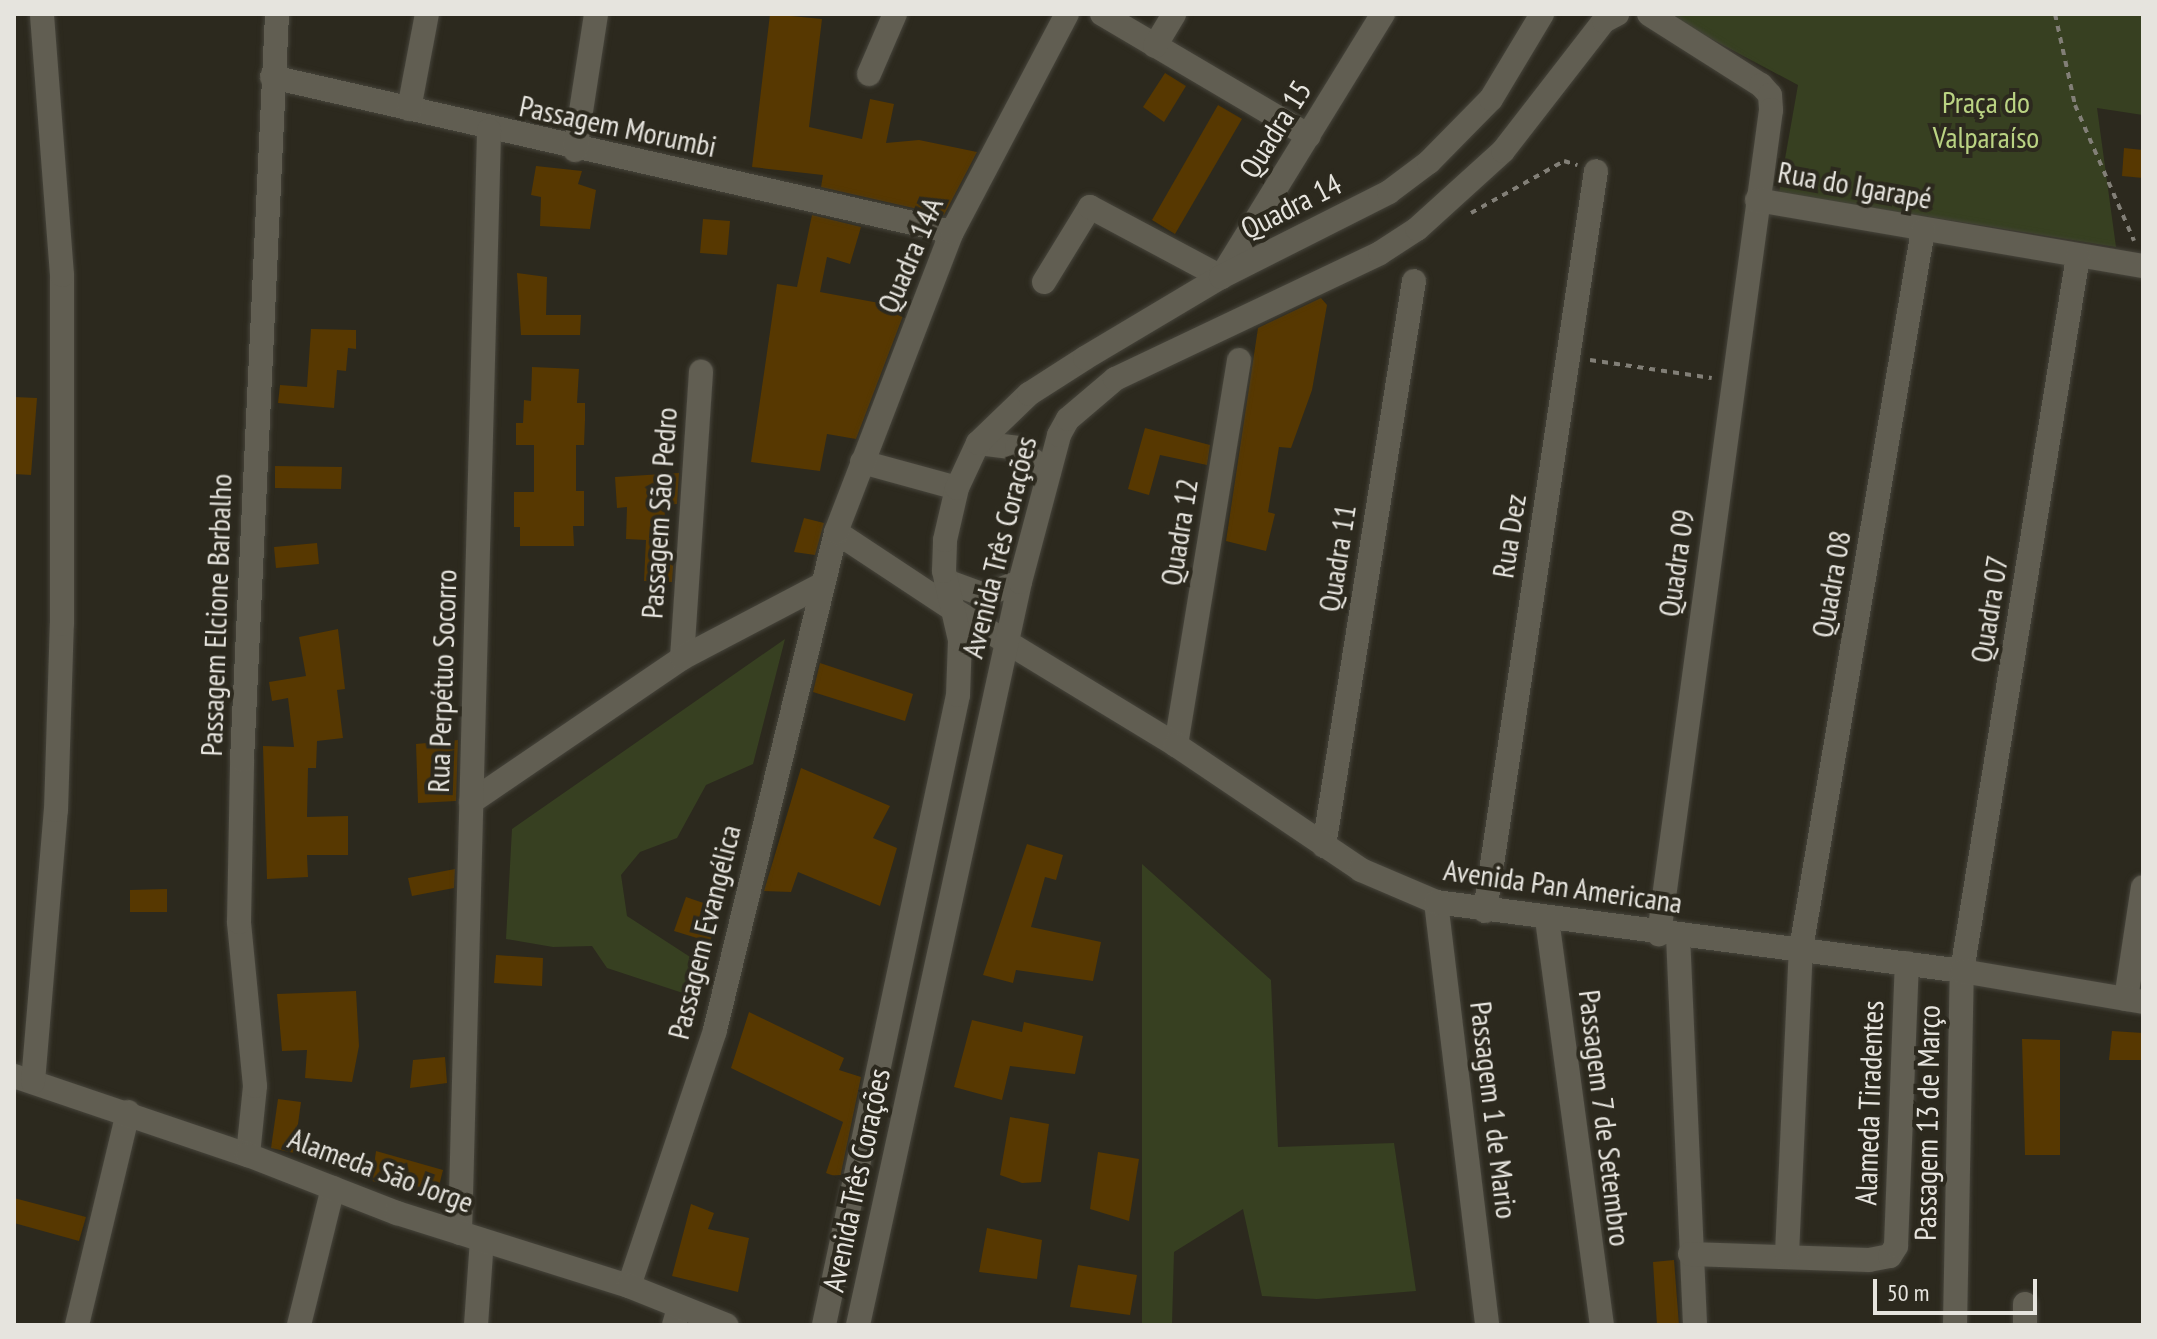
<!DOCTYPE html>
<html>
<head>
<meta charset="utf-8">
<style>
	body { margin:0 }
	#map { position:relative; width:2157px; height:1339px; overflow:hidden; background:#2c291e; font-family:"PT Sans Narrow",sans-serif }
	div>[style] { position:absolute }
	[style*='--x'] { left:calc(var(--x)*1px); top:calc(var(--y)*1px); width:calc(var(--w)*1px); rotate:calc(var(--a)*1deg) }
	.green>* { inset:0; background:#374021 }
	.building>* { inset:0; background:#573801 }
	.path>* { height:4px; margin-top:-2px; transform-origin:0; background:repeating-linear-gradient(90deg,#827f77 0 6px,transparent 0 12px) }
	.roads { filter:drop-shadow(0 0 2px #46443b) drop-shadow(0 0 2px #46443b) }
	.street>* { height:24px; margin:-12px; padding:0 12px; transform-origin:12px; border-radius:12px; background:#615e52 }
	.secondary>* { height:24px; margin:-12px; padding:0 12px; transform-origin:12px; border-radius:12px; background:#615e52 }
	span { translate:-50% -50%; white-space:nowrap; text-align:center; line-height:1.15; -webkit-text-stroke:8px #2c291e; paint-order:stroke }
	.park-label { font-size:30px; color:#bad383 }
	.street-label { font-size:30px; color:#e6e4de }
	.frame { position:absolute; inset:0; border:16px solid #e6e4de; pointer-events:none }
	.scale { position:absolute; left:1873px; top:1279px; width:164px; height:36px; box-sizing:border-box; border:4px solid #e6e4de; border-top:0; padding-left:10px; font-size:24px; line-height:28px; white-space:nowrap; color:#e6e4de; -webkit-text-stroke:6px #2c291e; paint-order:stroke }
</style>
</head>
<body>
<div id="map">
	<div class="green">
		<div style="clip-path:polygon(1675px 14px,2143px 14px,2143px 115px,2097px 108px,2116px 247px,1779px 193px,1798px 85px,1674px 19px)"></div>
		<div style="clip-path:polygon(785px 639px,753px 764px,706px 785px,677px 838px,640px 852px,621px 875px,627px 916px,704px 966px,692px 996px,607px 968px,592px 946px,553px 947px,506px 939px,512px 829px)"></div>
		<div style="clip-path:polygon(1142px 864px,1271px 980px,1278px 1147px,1394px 1143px,1416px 1291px,1317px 1299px,1262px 1296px,1243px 1209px,1174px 1252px,1172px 1325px,1142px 1325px)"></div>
	</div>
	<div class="building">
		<div style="clip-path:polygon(770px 14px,822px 19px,809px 127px,862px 139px,870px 99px,894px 104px,886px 143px,919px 140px,977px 152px,944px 215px,821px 187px,823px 175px,752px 167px)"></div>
		<div style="clip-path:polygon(1165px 73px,1186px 86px,1164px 122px,1143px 107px)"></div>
		<div style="clip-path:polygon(1218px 105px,1242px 119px,1175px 234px,1152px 220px)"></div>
		<div style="clip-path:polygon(2124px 148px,2143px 150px,2143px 178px,2122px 176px)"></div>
		<div style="clip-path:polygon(536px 166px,582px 171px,578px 184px,596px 190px,590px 229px,540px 226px,541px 197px,531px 195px)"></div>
		<div style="clip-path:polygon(812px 215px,861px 227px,850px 264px,827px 257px,820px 292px,906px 308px,856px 439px,827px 434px,820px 471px,751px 462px,777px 284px,797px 287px)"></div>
		<div style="clip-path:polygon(703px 219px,730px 221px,727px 255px,700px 253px)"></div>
		<div style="clip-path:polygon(517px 273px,547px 277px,546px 315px,581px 315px,580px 335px,521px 335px)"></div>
		<div style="clip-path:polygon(1321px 298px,1327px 305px,1312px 390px,1291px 448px,1279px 447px,1268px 512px,1275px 514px,1266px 551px,1226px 541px,1258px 328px)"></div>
		<div style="clip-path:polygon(311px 329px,356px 330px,356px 349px,348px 348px,346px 371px,337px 370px,334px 408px,278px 403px,280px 385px,307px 387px)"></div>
		<div style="clip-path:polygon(532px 367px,579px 369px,577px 403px,585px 403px,585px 420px,584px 445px,576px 445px,576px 491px,584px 491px,584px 526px,573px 526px,574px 546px,520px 546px,520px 527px,514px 527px,514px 492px,534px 492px,534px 445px,516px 445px,516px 423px,523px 423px,524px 400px,531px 401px)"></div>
		<div style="clip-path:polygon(14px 397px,37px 398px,31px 475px,14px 474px)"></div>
		<div style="clip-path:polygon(1145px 428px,1210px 445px,1207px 465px,1160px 455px,1149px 495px,1128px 489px)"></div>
		<div style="clip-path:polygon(275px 466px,342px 467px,341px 489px,275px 488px)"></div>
		<div style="clip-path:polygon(679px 473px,677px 504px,665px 505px,664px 552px,674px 553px,672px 582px,644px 581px,646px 540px,626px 539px,627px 507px,617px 508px,615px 477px)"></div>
		<div style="clip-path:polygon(804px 518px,824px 523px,815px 555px,794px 552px)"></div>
		<div style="clip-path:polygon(317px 543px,319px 564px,276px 568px,274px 547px)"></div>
		<div style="clip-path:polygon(338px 629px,345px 689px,337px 690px,343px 738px,317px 741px,316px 768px,308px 768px,307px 817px,348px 816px,348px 855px,307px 855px,308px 877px,267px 879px,263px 746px,294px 747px,288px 698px,272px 701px,269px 682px,306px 676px,299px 637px)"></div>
		<div style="clip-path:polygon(820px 663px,913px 694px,905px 721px,813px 692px)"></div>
		<div style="clip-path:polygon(458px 740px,456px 801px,418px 803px,416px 744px)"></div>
		<div style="clip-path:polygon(801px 768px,890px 806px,873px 838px,897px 848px,880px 906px,798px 872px,791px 892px,764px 891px)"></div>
		<div style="clip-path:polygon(1027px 844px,1063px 855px,1056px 880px,1045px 877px,1031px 927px,1101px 942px,1093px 981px,1016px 970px,1013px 983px,983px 975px)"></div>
		<div style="clip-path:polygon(455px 869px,454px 888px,412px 896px,408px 878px)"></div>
		<div style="clip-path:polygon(167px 889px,167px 912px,130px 912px,130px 890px)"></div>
		<div style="clip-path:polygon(686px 897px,721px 909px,710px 942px,674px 931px)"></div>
		<div style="clip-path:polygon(496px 955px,543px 958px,542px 986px,494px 983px)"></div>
		<div style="clip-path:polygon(356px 991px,359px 1046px,352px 1082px,305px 1078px,307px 1050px,282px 1051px,277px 994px)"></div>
		<div style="clip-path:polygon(749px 1012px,844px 1058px,839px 1070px,861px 1077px,840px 1178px,826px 1173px,843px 1122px,731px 1068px)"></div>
		<div style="clip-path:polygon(972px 1020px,1022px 1032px,1024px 1022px,1083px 1036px,1075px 1074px,1010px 1066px,1002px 1100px,954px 1087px)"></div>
		<div style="clip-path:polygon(2112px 1031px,2143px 1033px,2143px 1060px,2109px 1060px)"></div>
		<div style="clip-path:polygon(2022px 1039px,2060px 1040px,2060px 1155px,2025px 1155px)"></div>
		<div style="clip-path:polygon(445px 1057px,447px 1083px,410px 1088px,413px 1060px)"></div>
		<div style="clip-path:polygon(278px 1099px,301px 1102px,294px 1153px,271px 1148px)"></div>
		<div style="clip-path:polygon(1010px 1117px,1049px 1124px,1041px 1182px,1022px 1183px,1000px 1175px)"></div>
		<div style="clip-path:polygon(376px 1151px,443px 1170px,436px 1198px,372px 1181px)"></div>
		<div style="clip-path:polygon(1098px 1152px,1139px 1159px,1129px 1221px,1090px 1209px)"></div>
		<div style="clip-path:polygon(14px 1198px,86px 1217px,79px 1241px,14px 1223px)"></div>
		<div style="clip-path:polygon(691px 1204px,714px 1213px,708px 1229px,749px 1238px,738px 1292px,672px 1276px)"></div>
		<div style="clip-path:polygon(987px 1228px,1042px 1240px,1037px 1279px,979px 1272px)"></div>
		<div style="clip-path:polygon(1674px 1260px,1679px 1325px,1657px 1325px,1653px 1262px)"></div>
		<div style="clip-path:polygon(1078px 1265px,1137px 1275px,1130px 1315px,1070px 1307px)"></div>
	</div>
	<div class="path">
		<div style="--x:2055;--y:14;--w:93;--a:77.6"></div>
		<div style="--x:2075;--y:105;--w:148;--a:66.5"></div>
		<div style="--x:1471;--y:213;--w:107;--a:-29.2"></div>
		<div style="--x:1564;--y:161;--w:14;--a:17"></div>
		<div style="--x:1590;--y:360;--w:123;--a:8.4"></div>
	</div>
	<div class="roads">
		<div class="street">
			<div style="--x:1102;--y:14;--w:240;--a:30.5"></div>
			<div style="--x:1649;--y:14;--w:133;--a:32.4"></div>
			<div style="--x:1761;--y:85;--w:13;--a:48"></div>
			<div style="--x:1770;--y:95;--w:15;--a:86"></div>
			<div style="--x:1771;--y:110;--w:832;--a:97.74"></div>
			<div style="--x:1155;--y:46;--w:37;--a:-59"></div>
			<div style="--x:869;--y:74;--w:65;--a:-66.6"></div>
			<div style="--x:272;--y:77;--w:697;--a:12.84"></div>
			<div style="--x:409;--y:109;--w:97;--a:-79.3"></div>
			<div style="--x:575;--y:150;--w:138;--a:-81.2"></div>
			<div style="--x:1757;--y:200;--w:392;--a:9.7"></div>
			<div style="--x:1044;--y:282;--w:88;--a:-58.5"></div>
			<div style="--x:1090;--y:207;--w:149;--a:28.1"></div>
			<div style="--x:1221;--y:277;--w:309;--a:-58.4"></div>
			<div style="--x:862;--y:462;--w:98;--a:15.3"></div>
			<div style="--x:836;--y:532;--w:141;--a:33.5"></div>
			<div style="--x:682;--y:658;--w:287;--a:-86.2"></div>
			<div style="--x:1176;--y:745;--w:390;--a:-80.7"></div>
			<div style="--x:471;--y:802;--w:255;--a:-34.3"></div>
			<div style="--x:682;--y:658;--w:155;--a:-27.7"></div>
			<div style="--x:1324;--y:846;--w:572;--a:-80.95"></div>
			<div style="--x:1436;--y:902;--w:426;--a:83.1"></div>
			<div style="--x:1485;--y:911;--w:748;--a:-81.47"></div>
			<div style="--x:1547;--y:919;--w:410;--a:82.3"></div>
			<div style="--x:1678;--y:935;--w:390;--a:87.5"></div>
			<div style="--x:2126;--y:999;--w:113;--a:-81.4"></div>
			<div style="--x:248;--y:1155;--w:69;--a:-84.2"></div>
			<div style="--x:255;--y:1086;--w:165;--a:-95.6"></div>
			<div style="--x:239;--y:922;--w:162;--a:-88.9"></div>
			<div style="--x:242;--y:760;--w:747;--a:-87.31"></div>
			<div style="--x:460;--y:1233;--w:1103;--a:-88.49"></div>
			<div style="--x:1690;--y:1254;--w:179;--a:1.9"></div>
			<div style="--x:1869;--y:1260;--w:21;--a:-11"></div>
			<div style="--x:1890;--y:1256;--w:12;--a:-59"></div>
			<div style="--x:1896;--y:1246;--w:283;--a:-87.8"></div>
			<div style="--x:1787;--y:1254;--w:305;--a:-87.4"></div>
			<div style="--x:1801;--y:949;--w:729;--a:-80.37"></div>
			<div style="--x:629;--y:1286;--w:270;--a:-71.4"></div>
			<div style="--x:715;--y:1030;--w:512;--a:-76.34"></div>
			<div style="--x:836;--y:532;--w:322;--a:-68.9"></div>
			<div style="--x:952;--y:232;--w:246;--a:-62.2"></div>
			<div style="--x:2025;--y:1304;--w:21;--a:90"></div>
			<div style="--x:77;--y:1325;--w:219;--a:-76.5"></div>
			<div style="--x:299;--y:1325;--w:141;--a:-76.1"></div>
			<div style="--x:476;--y:1325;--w:85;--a:-86"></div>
			<div style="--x:674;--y:1325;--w:19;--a:-74"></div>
			<div style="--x:1955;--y:1325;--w:354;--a:-88.9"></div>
			<div style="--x:1962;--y:971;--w:724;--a:-80.78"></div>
		</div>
		<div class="secondary">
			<div style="--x:978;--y:443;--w:39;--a:7"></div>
			<div style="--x:1017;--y:448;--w:40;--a:37"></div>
			<div style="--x:946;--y:581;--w:40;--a:20.2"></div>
			<div style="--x:984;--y:595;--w:38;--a:-20"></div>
			<div style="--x:954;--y:610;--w:260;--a:31.3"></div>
			<div style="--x:1176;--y:745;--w:223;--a:34"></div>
			<div style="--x:1361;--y:870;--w:82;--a:23.1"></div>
			<div style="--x:1436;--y:902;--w:531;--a:7.47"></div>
			<div style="--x:1962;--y:971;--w:184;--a:9.7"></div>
			<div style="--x:14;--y:1076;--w:247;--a:18.7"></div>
			<div style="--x:248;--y:1155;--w:160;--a:21.3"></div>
			<div style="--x:397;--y:1213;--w:243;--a:17.5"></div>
			<div style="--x:629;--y:1286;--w:105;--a:21.9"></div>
			<div style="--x:33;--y:1082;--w:273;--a:-85.2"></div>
			<div style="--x:56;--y:810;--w:186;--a:-88.2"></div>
			<div style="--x:62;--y:624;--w:349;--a:-90"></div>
			<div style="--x:62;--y:275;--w:262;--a:-94.4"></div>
			<div style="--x:824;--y:1325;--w:644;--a:-77.99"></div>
			<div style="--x:958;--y:695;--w:55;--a:-87.9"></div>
			<div style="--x:960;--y:640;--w:71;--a:-103.1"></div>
			<div style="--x:944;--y:571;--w:31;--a:-88"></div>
			<div style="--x:945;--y:540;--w:53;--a:-77"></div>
			<div style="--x:957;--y:488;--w:50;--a:-65"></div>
			<div style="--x:978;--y:443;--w:71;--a:-43.9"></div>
			<div style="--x:1029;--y:394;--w:67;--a:-32.7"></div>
			<div style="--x:1085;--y:358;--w:158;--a:-30.8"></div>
			<div style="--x:1221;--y:277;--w:188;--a:-26.8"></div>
			<div style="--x:1389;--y:192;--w:50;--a:-36.9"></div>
			<div style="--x:1429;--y:162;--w:88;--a:-45.5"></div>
			<div style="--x:1491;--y:99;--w:99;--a:-59"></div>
			<div style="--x:858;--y:1325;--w:760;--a:-77.7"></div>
			<div style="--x:1020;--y:582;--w:152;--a:-75.1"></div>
			<div style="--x:1059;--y:435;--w:18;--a:-61"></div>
			<div style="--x:1068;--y:419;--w:62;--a:-40.4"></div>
			<div style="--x:1115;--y:379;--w:293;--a:-25.4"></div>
			<div style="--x:1380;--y:253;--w:44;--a:-33"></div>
			<div style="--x:1417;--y:229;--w:116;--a:-42.2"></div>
			<div style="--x:1503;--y:151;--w:165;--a:-52.2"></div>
			<div style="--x:1604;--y:21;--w:15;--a:-28"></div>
		</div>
	</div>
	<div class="park-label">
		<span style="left:1986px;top:119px">Praça do<br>Valparaíso</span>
	</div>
	<div class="street-label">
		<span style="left:618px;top:126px;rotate:12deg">Passagem Morumbi</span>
		<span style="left:1275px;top:129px;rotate:-58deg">Quadra 15</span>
		<span style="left:1855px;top:185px;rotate:10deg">Rua do Igarapé</span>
		<span style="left:1291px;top:206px;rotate:-27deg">Quadra 14</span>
		<span style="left:910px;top:255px;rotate:-67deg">Quadra 14A</span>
		<span style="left:659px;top:513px;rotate:-86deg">Passagem São Pedro</span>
		<span style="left:1179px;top:532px;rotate:-81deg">Quadra 12</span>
		<span style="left:1509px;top:536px;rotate:-81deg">Rua Dez</span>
		<span style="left:999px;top:547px;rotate:-76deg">Avenida Três Corações</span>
		<span style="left:1337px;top:558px;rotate:-81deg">Quadra 11</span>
		<span style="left:1676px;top:563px;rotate:-82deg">Quadra 09</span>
		<span style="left:1831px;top:584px;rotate:-80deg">Quadra 08</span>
		<span style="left:1989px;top:609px;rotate:-81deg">Quadra 07</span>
		<span style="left:216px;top:615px;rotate:-88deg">Passagem Elcione Barbalho</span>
		<span style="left:442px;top:681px;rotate:-88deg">Rua Perpétuo Socorro</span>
		<span style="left:1563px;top:886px;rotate:8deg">Avenida Pan Americana</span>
		<span style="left:704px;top:932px;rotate:-76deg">Passagem Evangélica</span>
		<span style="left:1869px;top:1103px;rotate:-88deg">Alameda Tiradentes</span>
		<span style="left:1494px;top:1110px;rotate:83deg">Passagem 1 de Mario</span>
		<span style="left:1605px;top:1118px;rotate:83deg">Passagem 7 de Setembro</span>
		<span style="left:1927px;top:1123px;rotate:-89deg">Passagem 13 de Março</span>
		<span style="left:381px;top:1170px;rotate:20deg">Alameda São Jorge</span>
		<span style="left:856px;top:1180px;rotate:-78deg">Avenida Três Corações</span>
	</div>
	<div class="frame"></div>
	<div class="scale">50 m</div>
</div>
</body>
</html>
